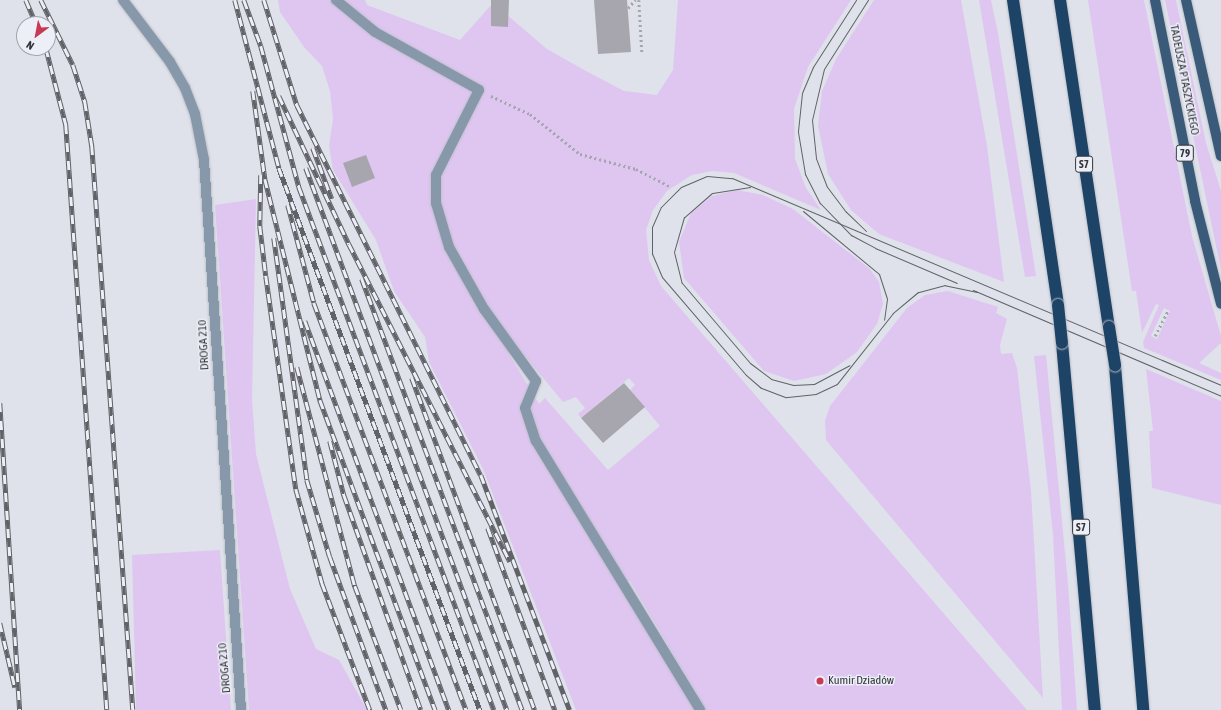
<!DOCTYPE html>
<html>
<head>
<meta charset="utf-8">
<style>
	body { margin:0 }
	#map { position:relative; width:1221px; height:710px; overflow:hidden; background:#dfe2ea; font-family:"Asap Condensed",sans-serif }
	div>[style] { position:absolute }
	[style*='--x'] { left:calc(var(--x)*1px); top:calc(var(--y)*1px); width:calc(var(--w)*1px); rotate:calc(var(--a)*1deg) }
	.green>* { inset:0; background:#dfc6f1 }
	.building>* { inset:0; background:#a7a6ae }
	.path>* { height:2.5px; margin-top:-1.25px; transform-origin:0; background:repeating-linear-gradient(90deg,#a4a6ad 0 2px,transparent 0 5px) }
	.roads { filter:drop-shadow(0 0 1px #bdbfc7) drop-shadow(0 0 1px #bdbfc7) }
	.minor>* { height:10px; margin:-5px; padding:0 5px; transform-origin:5px; border-radius:5px; background:#8698aa }
	.major>* { height:10px; margin:-5px; padding:0 5px; transform-origin:5px; border-radius:5px; background:#395a79 }
	.highway>* { height:12px; margin:-6px; padding:0 6px; transform-origin:6px; border-radius:6px; background:#1d4367 }
	.tram>* { height:1px; margin:-0.5px; padding:0 0.5px; transform-origin:0.5px; border-radius:0.5px; background:#616267 }
	.rail>* { height:4.5px; margin-top:-2.25px; transform-origin:0; background:repeating-linear-gradient(90deg,#eceff8 0 9px,#616267 0 18px); box-sizing:border-box; border-block:1px solid #616267 }
	.bridges { filter:drop-shadow(0 0 1px #bdbfc7) drop-shadow(0 0 1px #bdbfc7) }
	.highway-bridge>* { height:12px; margin:-6px; padding:0 6px; transform-origin:6px; border-radius:6px; background:#1d4367 }
	.dots>* { width:11px; height:11px; translate:-50% -50%; box-sizing:border-box; border:2px solid #eceff8; border-radius:50% }
	span { translate:-50% -50%; white-space:nowrap; text-align:center; line-height:1.15; -webkit-text-stroke:3px #eceff8; paint-order:stroke }
	.shield-label span { padding:1px 3px; background:#eceff8; border:1px solid; border-radius:3px; -webkit-text-stroke-width:0 }
	.shield-label { font-size:11px; color:#343539; font-weight:700 }
	.street-label { font-size:12px; color:#343539 }
	.poi-label { font-size:12px; color:#343539 }
	.left { translate:0 -50%; text-align:left }
	.north { position:absolute; left:16px; top:16px; width:40px; height:40px; box-sizing:border-box; background:#eceff8; border:1px solid #a2a5ac; border-radius:50%; rotate:212deg; font-size:11px; font-weight:700; line-height:16px; text-align:center; color:#343539 }
	.north::after { content:''; display:block; margin:auto; width:14px; height:18px; background:#c93954; clip-path:polygon(50% 0,100% 100%,50% 72%,0 100%) }
</style>
</head>
<body>
<div id="map">
	<div class="green">
		<div style="clip-path:polygon(evenodd,278px 0,365px 0,367px 5px,460px 40px,493px 3px,547px 49px,586px 71px,624px 91px,657px 95px,673px 70px,678px 0,851px 0,808px 67px,794px 109px,795px 159px,806px 188px,821px 210px,734px 173px,712px 171px,692px 175px,667px 191px,653px 210px,646px 230px,649px 260px,661px 286px,1027px 710px,706px 710px,630px 581px,620px 582px,697px 710px,576px 710px,483px 469px,429px 362px,425px 337px,394px 291px,376px 240px,333px 170px,329px 146px,333px 119px,330px 91px,322px 66px,304px 47px,280px 12px,278px 0,520px 350px,563px 402px,576px 397px,585px 408px,578px 414px,581px 418px,629px 378px,635px 385px,630px 390px,660px 426px,608px 470px,545px 398px,539px 404px,509px 354px,520px 350px)"></div>
		<div style="clip-path:polygon(874px 0,961px 0,987px 146px,1004px 282px,879px 234px,851px 210px,828px 174px,818px 126px,822px 91px,836px 59px)"></div>
		<div style="clip-path:polygon(979px 0,991px 0,998px 33px,1036px 276px,1025px 277px)"></div>
		<div style="clip-path:polygon(evenodd,1088px 0,1144px 0,1192px 236px,1221px 336px,1221px 343px,1199px 363px,1221px 373px,1221px 380px,1144px 348px,1143px 342px,1159px 305px,1156px 304px,1142px 333px,1136px 291px,1132px 291px,1088px 0,1164px 308px,1170px 311px,1157px 339px,1151px 336px,1164px 308px)"></div>
		<div style="clip-path:polygon(1165px 0,1176px 0,1206px 143px,1221px 191px,1221px 270px)"></div>
		<div style="clip-path:polygon(737px 190px,763px 195px,793px 209px,870px 269px,879px 282px,883px 304px,877px 324px,857px 352px,826px 374px,794px 381px,764px 371px,684px 278px,679px 242px,691px 213px,712px 196px)"></div>
		<div style="clip-path:polygon(256px 199px,252px 400px,256px 454px,290px 589px,316px 649px,339px 660px,367px 710px,249px 710px,215px 205px)"></div>
		<div style="clip-path:polygon(948px 291px,998px 307px,996px 313px,1007px 319px,1000px 345px,1001px 354px,1012px 353px,1017px 368px,1031px 491px,1043px 698px,826px 440px,825px 421px,830px 406px,907px 308px,925px 295px)"></div>
		<div style="clip-path:polygon(1046px 355px,1068px 584px,1077px 710px,1062px 710px,1053px 535px,1034px 356px)"></div>
		<div style="clip-path:polygon(1146px 369px,1221px 401px,1221px 505px,1152px 488px,1149px 431px,1153px 431px)"></div>
		<div style="clip-path:polygon(220px 550px,231px 710px,136px 710px,132px 555px)"></div>
	</div>
	<div class="building">
		<div style="clip-path:polygon(491px 0,509px 0,508px 27px,491px 26px)"></div>
		<div style="clip-path:polygon(594px 0,627px 0,631px 52px,598px 54px)"></div>
		<div style="clip-path:polygon(366px 155px,375px 178px,352px 187px,343px 163px)"></div>
		<div style="clip-path:polygon(624px 383px,645px 407px,603px 443px,581px 418px)"></div>
	</div>
	<div class="path">
		<div style="--x:639;--y:0;--w:52;--a:86.7"></div>
		<div style="--x:628;--y:8;--w:11;--a:-49"></div>
		<div style="--x:491;--y:96;--w:43;--a:24.8"></div>
		<div style="--x:530;--y:114;--w:64;--a:38.7"></div>
		<div style="--x:580;--y:154;--w:58;--a:15"></div>
		<div style="--x:636;--y:169;--w:38;--a:27"></div>
		<div style="--x:1155;--y:336;--w:29;--a:-63"></div>
	</div>
	<div class="roads">
		<div class="minor">
			<div style="--x:123;--y:0;--w:78;--a:52.8"></div>
			<div style="--x:170;--y:62;--w:30;--a:60"></div>
			<div style="--x:185;--y:88;--w:28;--a:69"></div>
			<div style="--x:195;--y:114;--w:47;--a:78.9"></div>
			<div style="--x:204;--y:160;--w:551;--a:86.15"></div>
			<div style="--x:336;--y:0;--w:50;--a:39.4"></div>
			<div style="--x:375;--y:32;--w:119;--a:29.1"></div>
			<div style="--x:479;--y:90;--w:95;--a:116.8"></div>
			<div style="--x:436;--y:175;--w:28;--a:90"></div>
			<div style="--x:436;--y:203;--w:46;--a:73.5"></div>
			<div style="--x:449;--y:247;--w:71;--a:60.6"></div>
			<div style="--x:484;--y:309;--w:89;--a:54.2"></div>
			<div style="--x:536;--y:381;--w:29;--a:112"></div>
			<div style="--x:525;--y:408;--w:35;--a:72"></div>
			<div style="--x:536;--y:441;--w:315;--a:58.6"></div>
		</div>
		<div class="major">
			<div style="--x:1155;--y:0;--w:205;--a:78.7"></div>
			<div style="--x:1195;--y:201;--w:106;--a:75.8"></div>
			<div style="--x:1186;--y:0;--w:160;--a:77.4"></div>
		</div>
		<div class="highway">
			<div style="--x:1013;--y:0;--w:308;--a:81.6"></div>
			<div style="--x:1060;--y:0;--w:331;--a:81.5"></div>
			<div style="--x:1062;--y:343;--w:368;--a:84.9"></div>
			<div style="--x:1115;--y:366;--w:345;--a:85.3"></div>
		</div>
	</div>
	<div class="tram">
		<div style="--x:856;--y:0;--w:80;--a:122.7"></div>
		<div style="--x:813;--y:67;--w:28;--a:113"></div>
		<div style="--x:802;--y:93;--w:39;--a:96"></div>
		<div style="--x:798;--y:132;--w:43;--a:80.5"></div>
		<div style="--x:805;--y:174;--w:33;--a:63"></div>
		<div style="--x:820;--y:203;--w:45;--a:45.9"></div>
		<div style="--x:851;--y:235;--w:27;--a:28"></div>
		<div style="--x:875;--y:248;--w:89;--a:23.1"></div>
		<div style="--x:750;--y:187;--w:38;--a:171"></div>
		<div style="--x:712;--y:193;--w:37;--a:139"></div>
		<div style="--x:684;--y:217;--w:36;--a:106"></div>
		<div style="--x:674;--y:252;--w:32;--a:76"></div>
		<div style="--x:682;--y:283;--w:105;--a:49.6"></div>
		<div style="--x:750;--y:363;--w:26;--a:37"></div>
		<div style="--x:771;--y:379;--w:23;--a:15"></div>
		<div style="--x:793;--y:385;--w:21;--a:-3"></div>
		<div style="--x:814;--y:384;--w:40;--a:-28"></div>
		<div style="--x:803;--y:211;--w:99;--a:39.7"></div>
		<div style="--x:879;--y:274;--w:26;--a:72"></div>
		<div style="--x:887;--y:299;--w:21;--a:98"></div>
		<div style="--x:866;--y:231;--w:28;--a:-136"></div>
		<div style="--x:846;--y:212;--w:31;--a:-127"></div>
		<div style="--x:827;--y:187;--w:31;--a:-111"></div>
		<div style="--x:816;--y:158;--w:38;--a:-96"></div>
		<div style="--x:812;--y:120;--w:52;--a:-76.8"></div>
		<div style="--x:824;--y:69;--w:82;--a:-57.5"></div>
		<div style="--x:973;--y:290;--w:270;--a:23.1"></div>
		<div style="--x:977;--y:292;--w:33;--a:-168"></div>
		<div style="--x:945;--y:285;--w:28;--a:165"></div>
		<div style="--x:918;--y:292;--w:33;--a:140"></div>
		<div style="--x:893;--y:313;--w:90;--a:128.3"></div>
		<div style="--x:837;--y:384;--w:23;--a:155"></div>
		<div style="--x:816;--y:394;--w:31;--a:174"></div>
		<div style="--x:785;--y:397;--w:26;--a:-159"></div>
		<div style="--x:761;--y:388;--w:20;--a:-139"></div>
		<div style="--x:746;--y:375;--w:129;--a:-130.6"></div>
		<div style="--x:662;--y:277;--w:25;--a:-113"></div>
		<div style="--x:652;--y:254;--w:27;--a:-90"></div>
		<div style="--x:652;--y:227;--w:22;--a:-66"></div>
		<div style="--x:661;--y:207;--w:28;--a:-45"></div>
		<div style="--x:681;--y:187;--w:28;--a:-23"></div>
		<div style="--x:707;--y:176;--w:25;--a:5"></div>
		<div style="--x:732;--y:178;--w:531;--a:22.94"></div>
	</div>
	<div class="rail">
		<div style="--x:26;--y:0;--w:26;--a:67"></div>
		<div style="--x:41;--y:0;--w:72;--a:63.8"></div>
		<div style="--x:73;--y:65;--w:39;--a:72"></div>
		<div style="--x:85;--y:102;--w:45;--a:81"></div>
		<div style="--x:92;--y:146;--w:565;--a:85.84"></div>
		<div style="--x:235;--y:0;--w:174;--a:75.3"></div>
		<div style="--x:279;--y:168;--w:578;--a:69.65"></div>
		<div style="--x:244;--y:0;--w:49;--a:69.7"></div>
		<div style="--x:261;--y:46;--w:146;--a:74.9"></div>
		<div style="--x:299;--y:187;--w:558;--a:69.55"></div>
		<div style="--x:264;--y:0;--w:110;--a:72.6"></div>
		<div style="--x:297;--y:105;--w:413;--a:63.6"></div>
		<div style="--x:481;--y:475;--w:251;--a:69.3"></div>
		<div style="--x:46;--y:48;--w:80;--a:75.4"></div>
		<div style="--x:66;--y:125;--w:586;--a:85.99"></div>
		<div style="--x:253;--y:91;--w:89;--a:82.2"></div>
		<div style="--x:265;--y:179;--w:228;--a:76"></div>
		<div style="--x:320;--y:400;--w:331;--a:69.6"></div>
		<div style="--x:279;--y:96;--w:164;--a:64.7"></div>
		<div style="--x:349;--y:244;--w:356;--a:63.1"></div>
		<div style="--x:313;--y:148;--w:54;--a:69.6"></div>
		<div style="--x:306;--y:168;--w:578;--a:69.65"></div>
		<div style="--x:261;--y:175;--w:51;--a:91.1"></div>
		<div style="--x:260;--y:226;--w:50;--a:83.2"></div>
		<div style="--x:266;--y:276;--w:215;--a:82"></div>
		<div style="--x:296;--y:489;--w:98;--a:74.5"></div>
		<div style="--x:322;--y:583;--w:136;--a:69.3"></div>
		<div style="--x:288;--y:205;--w:101;--a:75.1"></div>
		<div style="--x:314;--y:303;--w:434;--a:69.5"></div>
		<div style="--x:274;--y:238;--w:244;--a:82.2"></div>
		<div style="--x:307;--y:480;--w:80;--a:73.4"></div>
		<div style="--x:330;--y:557;--w:163;--a:69.9"></div>
		<div style="--x:362;--y:279;--w:460;--a:69.6"></div>
		<div style="--x:305;--y:321;--w:415;--a:69.7"></div>
		<div style="--x:297;--y:367;--w:227;--a:75.2"></div>
		<div style="--x:355;--y:586;--w:132;--a:69.6"></div>
		<div style="--x:412;--y:378;--w:354;--a:69.7"></div>
		<div style="--x:0;--y:403;--w:308;--a:86.3"></div>
		<div style="--x:330;--y:441;--w:56;--a:75.5"></div>
		<div style="--x:344;--y:495;--w:228;--a:70.3"></div>
		<div style="--x:488;--y:528;--w:194;--a:69.8"></div>
		<div style="--x:0;--y:623;--w:66;--a:76.8"></div>
	</div>
	<div class="bridges">
		<div class="highway-bridge">
			<div style="--x:1058;--y:305;--w:38;--a:84"></div>
			<div style="--x:1109;--y:327;--w:39;--a:81"></div>
		</div>
	</div>
	<div class="dots">
		<div style="left:820px;top:681px;background:#c93954"></div>
	</div>
	<div class="shield-label">
		<span style="left:1185px;top:153px">79</span>
		<span style="left:1084px;top:164px">S7</span>
		<span style="left:1081px;top:527px">S7</span>
	</div>
	<div class="street-label">
		<span style="left:1184px;top:80px;rotate:79deg">TADEUSZA PTASZYCKIEGO</span>
		<span style="left:204px;top:345px;rotate:-93deg">DROGA 210</span>
		<span style="left:225px;top:668px;rotate:-95deg">DROGA 210</span>
	</div>
	<div class="poi-label">
		<span class="left" style="left:828px;top:681px">Kumir Dziadów</span>
	</div>
	<div class="north">N</div>
</div>
</body>
</html>
